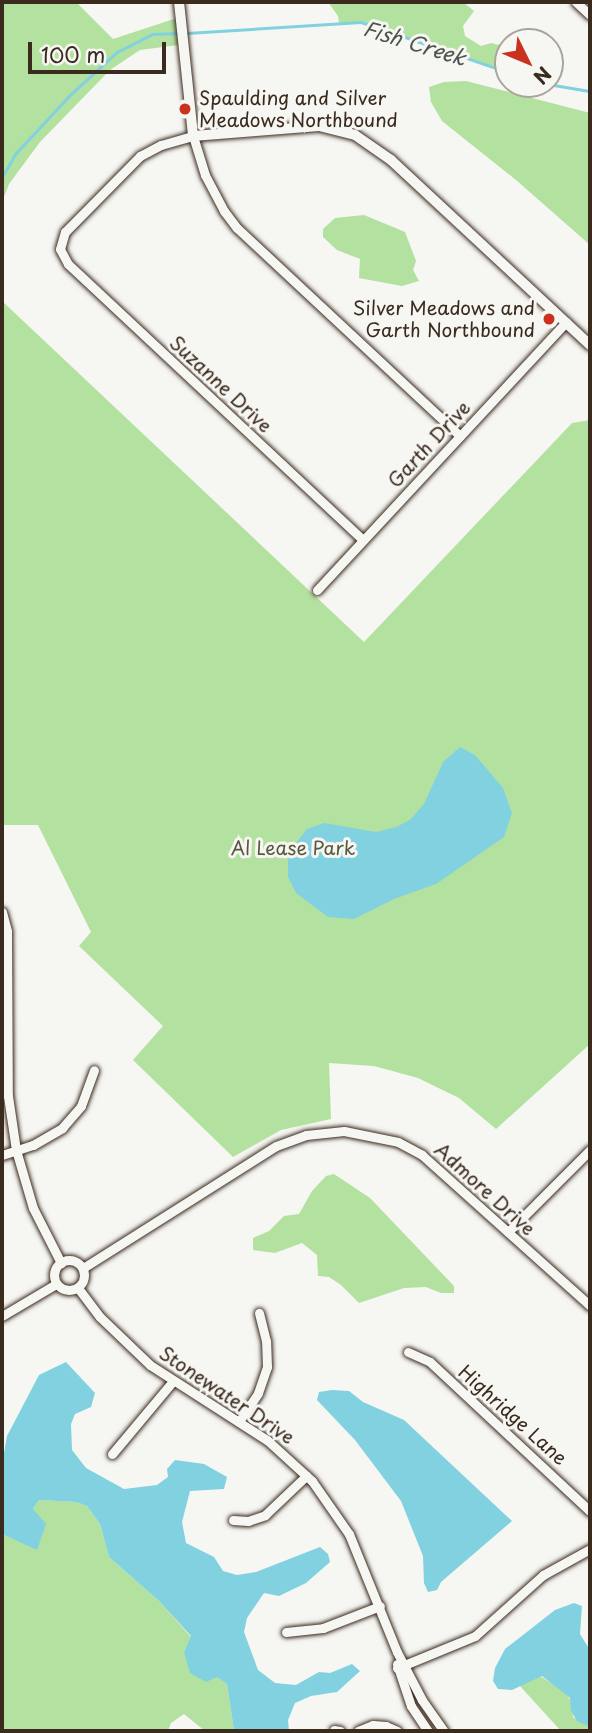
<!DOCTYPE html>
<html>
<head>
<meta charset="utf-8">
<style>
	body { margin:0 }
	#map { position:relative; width:592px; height:1733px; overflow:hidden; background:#f6f6f2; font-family:"Playpen Sans",sans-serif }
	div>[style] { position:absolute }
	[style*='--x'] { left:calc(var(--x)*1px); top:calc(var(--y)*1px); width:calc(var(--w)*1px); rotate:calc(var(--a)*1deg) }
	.green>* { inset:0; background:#b3e1a0 }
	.water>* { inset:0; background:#82d1e0 }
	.stream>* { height:2.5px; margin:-1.25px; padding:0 1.25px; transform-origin:1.25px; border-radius:1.25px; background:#82d1e0 }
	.roads { filter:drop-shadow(0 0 2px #3b2a1e) drop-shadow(0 0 2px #3b2a1e) }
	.minor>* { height:9px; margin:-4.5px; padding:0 4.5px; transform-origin:4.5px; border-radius:4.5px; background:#f6f6f2 }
	.minor>.ring { margin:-4.5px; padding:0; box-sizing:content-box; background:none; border:9px solid #f6f6f2; border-radius:50% }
	.tertiary>* { height:10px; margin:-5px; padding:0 5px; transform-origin:5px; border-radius:5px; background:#f6f6f2 }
	.dots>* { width:19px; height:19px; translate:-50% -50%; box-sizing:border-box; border:4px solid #f6f6f2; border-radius:50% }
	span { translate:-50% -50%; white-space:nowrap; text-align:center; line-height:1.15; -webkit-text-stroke:6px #f6f6f2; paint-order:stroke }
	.poi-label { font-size:19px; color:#3b2a1e }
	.left { translate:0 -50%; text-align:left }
	.right { translate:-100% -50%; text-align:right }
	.street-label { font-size:19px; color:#3b2a1e }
	.park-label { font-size:19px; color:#59583e }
	.water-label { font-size:21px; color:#4d544e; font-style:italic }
	.frame { position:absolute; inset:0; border:4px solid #3b2a1e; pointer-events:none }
	.north { position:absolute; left:494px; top:28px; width:70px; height:70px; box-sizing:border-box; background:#f6f6f2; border:2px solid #aba49d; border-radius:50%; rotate:133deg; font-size:19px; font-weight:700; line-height:28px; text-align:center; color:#3b2a1e }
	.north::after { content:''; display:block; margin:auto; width:24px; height:32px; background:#c8321e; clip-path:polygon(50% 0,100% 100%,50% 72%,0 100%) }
	.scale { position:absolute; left:28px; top:42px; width:138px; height:32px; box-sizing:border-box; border:4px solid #3b2a1e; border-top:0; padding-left:9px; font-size:21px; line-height:24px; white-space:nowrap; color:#3b2a1e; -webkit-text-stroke:5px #f6f6f2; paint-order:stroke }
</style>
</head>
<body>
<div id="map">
	<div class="green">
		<div style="clip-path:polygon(2px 2px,76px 2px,113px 39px,183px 16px,186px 44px,140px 50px,110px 70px,40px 142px,9px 184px,2px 202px)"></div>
		<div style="clip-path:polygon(328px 2px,463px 2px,474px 11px,463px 26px,465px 36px,481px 46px,491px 43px,508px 47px,508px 72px,361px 22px,339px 23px,338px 16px)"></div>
		<div style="clip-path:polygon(466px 81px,590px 113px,590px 245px,516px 180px,442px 121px,431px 102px,429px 87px,444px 82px)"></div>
		<div style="clip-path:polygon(364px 215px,405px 232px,416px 261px,413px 270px,419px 281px,402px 286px,359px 278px,360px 259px,337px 250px,323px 237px,323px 229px,335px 218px)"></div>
		<div style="clip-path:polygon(2px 301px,364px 642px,572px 423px,590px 420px,590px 1044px,496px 1129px,459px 1098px,418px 1078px,374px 1066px,329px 1063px,331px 1119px,281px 1130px,233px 1157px,133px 1060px,163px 1026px,79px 946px,91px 932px,38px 825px,2px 825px)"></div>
		<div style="clip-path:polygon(334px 1174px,370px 1198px,454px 1286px,454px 1293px,441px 1293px,426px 1287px,404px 1288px,359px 1303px,341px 1285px,329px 1277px,318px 1276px,317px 1255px,302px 1243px,275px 1253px,253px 1250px,253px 1238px,269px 1231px,284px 1216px,299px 1214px,312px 1191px,326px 1176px)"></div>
		<div style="clip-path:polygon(39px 1500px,76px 1502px,87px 1506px,100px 1524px,109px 1557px,159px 1601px,191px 1637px,184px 1652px,227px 1684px,234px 1731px,205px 1731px,184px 1714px,171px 1723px,168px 1731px,2px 1731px,2px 1534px,37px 1549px,33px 1509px)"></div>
		<div style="clip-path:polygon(540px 1676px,565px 1692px,572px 1703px,573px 1717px,590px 1727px,590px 1731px,561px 1731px,519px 1685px)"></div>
	</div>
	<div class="water">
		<div style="clip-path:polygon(460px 747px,475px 755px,503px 788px,512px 813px,504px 837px,436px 884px,394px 899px,354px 919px,328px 917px,296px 893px,288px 877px,288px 860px,296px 843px,307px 829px,324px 823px,376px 832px,396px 827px,410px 820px,424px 804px,443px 762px)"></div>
		<div style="clip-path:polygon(66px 1362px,95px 1393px,91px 1407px,75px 1414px,71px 1424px,72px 1450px,86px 1468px,124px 1489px,157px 1485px,168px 1477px,167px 1469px,175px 1460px,204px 1464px,227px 1477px,224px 1489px,190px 1491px,182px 1522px,186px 1543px,214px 1557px,223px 1571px,237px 1575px,256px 1572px,320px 1547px,328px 1554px,330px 1562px,306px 1583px,279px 1596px,264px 1593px,247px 1618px,244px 1632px,258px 1670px,275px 1683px,296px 1685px,319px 1672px,330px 1673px,352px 1664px,360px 1671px,337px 1692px,311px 1696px,295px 1703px,288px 1720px,289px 1731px,234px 1731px,227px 1684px,217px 1677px,206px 1682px,190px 1673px,184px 1652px,191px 1636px,159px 1601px,109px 1557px,100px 1524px,87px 1506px,76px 1502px,39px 1500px,33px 1509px,46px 1524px,37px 1550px,2px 1534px,2px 1465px,7px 1436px,39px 1375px)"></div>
		<div style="clip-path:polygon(332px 1390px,349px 1391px,363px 1402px,404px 1420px,512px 1521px,441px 1582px,437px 1590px,428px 1592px,424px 1583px,423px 1556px,401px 1501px,355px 1440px,317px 1400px,319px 1392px)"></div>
		<div style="clip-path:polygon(574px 1603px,582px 1606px,580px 1634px,590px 1650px,590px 1727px,577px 1721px,571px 1711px,570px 1698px,542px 1676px,512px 1690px,498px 1689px,493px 1681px,495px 1668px,505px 1649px,555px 1610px)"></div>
	</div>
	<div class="stream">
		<div style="--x:187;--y:33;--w:174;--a:-3.6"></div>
		<div style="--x:361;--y:22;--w:155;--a:18.8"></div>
		<div style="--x:548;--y:84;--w:43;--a:9.5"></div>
		<div style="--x:2;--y:177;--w:28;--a:-60"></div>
		<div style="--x:16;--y:153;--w:78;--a:-47.1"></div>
		<div style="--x:69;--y:96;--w:65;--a:-42.5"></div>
		<div style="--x:117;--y:52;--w:39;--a:-27"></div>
		<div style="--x:152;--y:34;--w:28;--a:-2"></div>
	</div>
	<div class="roads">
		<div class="minor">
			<div style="--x:576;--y:2;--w:19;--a:43"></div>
			<div style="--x:363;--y:540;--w:404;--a:-136.9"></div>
			<div style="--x:68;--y:264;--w:17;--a:-118"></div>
			<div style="--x:60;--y:249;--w:18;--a:-74"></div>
			<div style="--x:65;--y:232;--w:107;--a:-45.4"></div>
			<div style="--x:140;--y:156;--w:24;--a:-28"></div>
			<div style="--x:161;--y:145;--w:33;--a:-16"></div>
			<div style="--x:193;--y:136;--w:41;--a:72.9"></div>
			<div style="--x:205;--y:175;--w:41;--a:62.2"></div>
			<div style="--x:224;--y:211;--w:21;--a:53"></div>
			<div style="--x:237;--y:228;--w:305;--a:43"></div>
			<div style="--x:317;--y:590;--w:366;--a:-47.1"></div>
			<div style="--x:2;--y:912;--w:20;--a:75"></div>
			<div style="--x:7;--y:931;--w:165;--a:89.7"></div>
			<div style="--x:8;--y:1096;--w:55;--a:81.6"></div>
			<div style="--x:16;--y:1150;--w:60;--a:73.7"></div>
			<div style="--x:33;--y:1208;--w:62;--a:63"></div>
			<div style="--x:2;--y:1155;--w:33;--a:-18"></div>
			<div style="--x:33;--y:1145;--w:34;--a:-30"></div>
			<div style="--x:62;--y:1128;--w:29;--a:-49"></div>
			<div style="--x:81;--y:1106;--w:38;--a:-70"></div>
			<div style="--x:508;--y:1232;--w:116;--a:-45"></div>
			<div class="ring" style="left:54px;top:1260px;width:21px;height:21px"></div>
			<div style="--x:83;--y:1268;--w:228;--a:-32.3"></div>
			<div style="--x:276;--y:1146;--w:32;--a:-20"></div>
			<div style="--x:306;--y:1135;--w:38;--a:-6"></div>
			<div style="--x:344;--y:1131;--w:55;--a:11.5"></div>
			<div style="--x:398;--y:1142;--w:27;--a:28"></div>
			<div style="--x:422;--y:1155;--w:226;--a:41.9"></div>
			<div style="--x:78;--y:1288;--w:36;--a:53"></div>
			<div style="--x:100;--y:1317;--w:69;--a:43.8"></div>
			<div style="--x:150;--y:1365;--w:139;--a:32.7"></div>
			<div style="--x:267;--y:1440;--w:61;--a:42.3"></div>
			<div style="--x:312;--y:1481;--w:65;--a:55.1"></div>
			<div style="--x:349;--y:1534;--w:127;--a:67.9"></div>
			<div style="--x:397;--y:1652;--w:54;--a:62.5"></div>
			<div style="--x:422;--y:1700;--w:38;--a:55"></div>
			<div style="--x:2;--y:1316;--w:63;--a:-30.7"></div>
			<div style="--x:408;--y:1352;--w:24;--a:24"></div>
			<div style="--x:430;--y:1362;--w:219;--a:43"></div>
			<div style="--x:240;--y:1420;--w:32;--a:-56"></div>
			<div style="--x:258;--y:1393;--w:28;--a:-71"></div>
			<div style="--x:267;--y:1367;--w:26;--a:-92"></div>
			<div style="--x:266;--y:1341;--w:29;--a:-104"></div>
			<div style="--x:112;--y:1454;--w:95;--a:-50.1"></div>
			<div style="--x:233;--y:1520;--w:15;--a:4"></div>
			<div style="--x:248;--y:1521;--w:18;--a:-19"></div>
			<div style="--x:265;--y:1515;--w:57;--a:-43.6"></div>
			<div style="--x:286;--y:1632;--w:37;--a:-6"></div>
			<div style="--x:323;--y:1628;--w:61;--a:-21.1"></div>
			<div style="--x:397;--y:1664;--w:44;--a:71.6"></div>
			<div style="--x:411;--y:1706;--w:30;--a:56"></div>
			<div style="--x:397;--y:1668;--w:84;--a:-22.3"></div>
			<div style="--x:475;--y:1636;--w:91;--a:-41.9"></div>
			<div style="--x:543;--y:1575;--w:54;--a:-29"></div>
			<div style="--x:334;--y:1730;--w:6;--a:9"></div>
			<div style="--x:358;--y:1731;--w:16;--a:-22"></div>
			<div style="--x:373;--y:1725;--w:13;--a:4"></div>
			<div style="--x:386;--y:1726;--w:12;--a:24"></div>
		</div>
		<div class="tertiary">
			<div style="--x:179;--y:2;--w:135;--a:84"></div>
			<div style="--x:193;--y:136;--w:126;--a:-4.5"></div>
			<div style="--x:319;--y:126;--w:37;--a:14"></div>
			<div style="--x:355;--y:135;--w:44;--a:34.8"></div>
			<div style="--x:391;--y:160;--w:272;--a:42.9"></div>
		</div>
	</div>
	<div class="dots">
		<div style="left:185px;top:109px;background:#c8321e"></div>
		<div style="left:549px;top:319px;background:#c8321e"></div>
	</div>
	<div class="poi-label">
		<span class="left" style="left:199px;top:109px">Spaulding and Silver<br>Meadows Northbound</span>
		<span class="right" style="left:535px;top:319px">Silver Meadows and<br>Garth Northbound</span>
	</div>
	<div class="street-label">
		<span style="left:221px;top:384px;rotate:43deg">Suzanne Drive</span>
		<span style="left:429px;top:444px;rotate:-47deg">Garth Drive</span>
		<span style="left:485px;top:1189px;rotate:42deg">Admore Drive</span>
		<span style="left:227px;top:1395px;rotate:34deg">Stonewater Drive</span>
		<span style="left:513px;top:1415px;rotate:42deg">Highridge Lane</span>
	</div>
	<div class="park-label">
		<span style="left:293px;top:848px">Al Lease Park</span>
	</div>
	<div class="water-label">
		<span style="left:415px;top:42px;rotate:17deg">Fish Creek</span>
	</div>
	<div class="frame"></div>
	<div class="north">N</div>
	<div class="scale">100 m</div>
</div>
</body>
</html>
